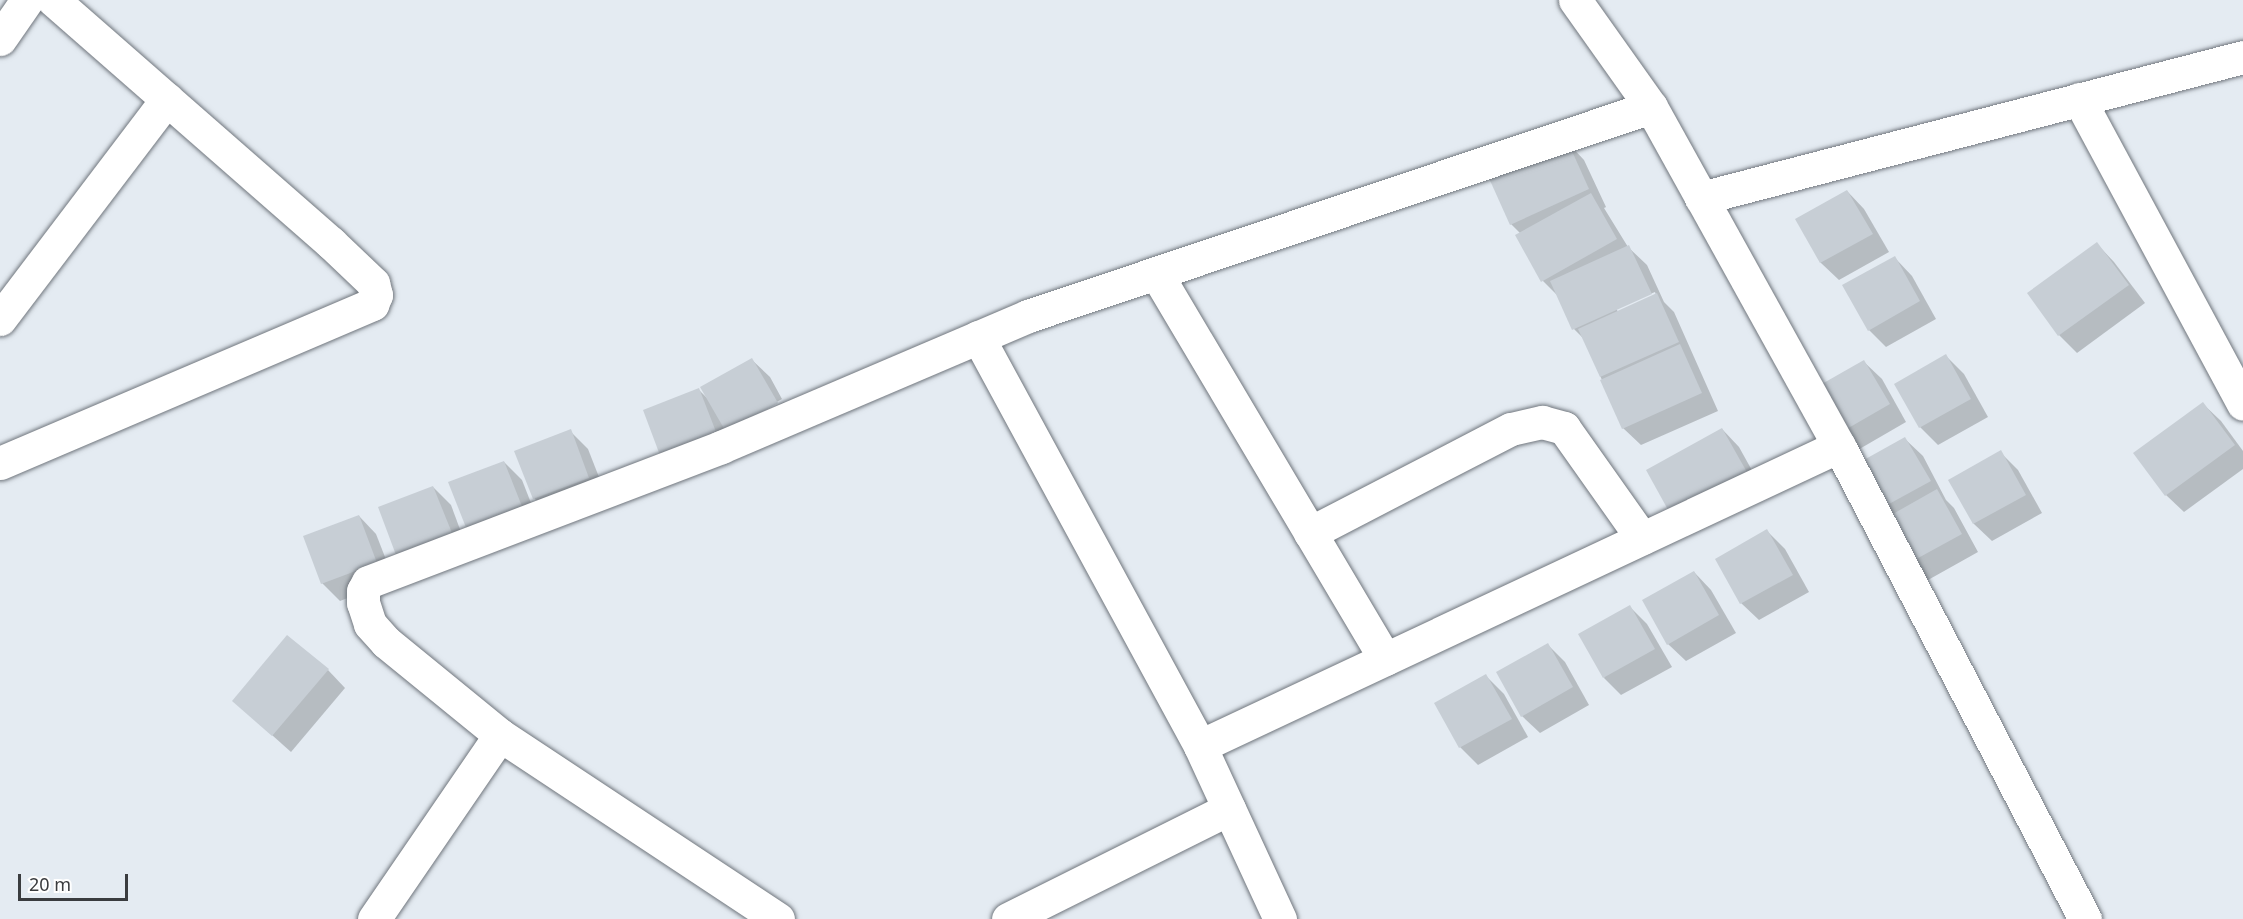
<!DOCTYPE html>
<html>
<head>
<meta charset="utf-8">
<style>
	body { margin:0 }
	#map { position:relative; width:2243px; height:919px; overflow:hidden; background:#e4ebf2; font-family:"Noto Sans",sans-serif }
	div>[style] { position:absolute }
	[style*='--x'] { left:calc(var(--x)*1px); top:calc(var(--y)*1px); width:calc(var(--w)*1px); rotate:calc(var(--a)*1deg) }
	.shadow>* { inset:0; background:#0003 }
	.building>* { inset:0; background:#c7ced5 }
	.roads { filter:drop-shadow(0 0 2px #70767d) drop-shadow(0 0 2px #70767d) }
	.minor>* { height:33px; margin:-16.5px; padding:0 16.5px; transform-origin:16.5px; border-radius:16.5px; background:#fff }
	span { translate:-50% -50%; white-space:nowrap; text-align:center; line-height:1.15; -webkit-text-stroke:4.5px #fff; paint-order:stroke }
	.scale { position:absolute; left:18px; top:874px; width:110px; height:27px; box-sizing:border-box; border:3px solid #3a3c3f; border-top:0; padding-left:8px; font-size:18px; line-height:21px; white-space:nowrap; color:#3a3c3f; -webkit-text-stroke:4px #fff; paint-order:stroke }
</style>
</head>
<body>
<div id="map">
	<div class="shadow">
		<div style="clip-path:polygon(evenodd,1567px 142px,1584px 160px,1606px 207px,1604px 208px,1628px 247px,1647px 265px,1664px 302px,1674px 312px,1718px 411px,1641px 445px,1623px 428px,1584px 339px,1574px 329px,1560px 298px,1543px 281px,1521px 234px,1511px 224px,1567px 142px,1655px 292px,1656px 295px,1618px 312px,1616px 308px,1655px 292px)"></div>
		<div style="clip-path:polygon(1847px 191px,1864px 209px,1889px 252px,1839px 280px,1821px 263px,1797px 219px)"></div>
		<div style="clip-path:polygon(2097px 244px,2114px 262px,2145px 303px,2077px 353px,2059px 335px,2029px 294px)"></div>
		<div style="clip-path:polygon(1895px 258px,1912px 276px,1936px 319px,1886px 347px,1869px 330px)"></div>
		<div style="clip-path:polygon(1946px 356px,1964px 374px,1988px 417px,1938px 445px,1920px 427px,1896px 384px)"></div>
		<div style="clip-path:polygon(752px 360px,770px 377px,782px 399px,730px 428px,730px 431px,784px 402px,795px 421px,680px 475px,699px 390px,707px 398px)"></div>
		<div style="clip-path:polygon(1864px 362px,1882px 379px,1906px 422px,1856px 451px,1839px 433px)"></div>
		<div style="clip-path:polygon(2203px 404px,2221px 421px,2243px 451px,2243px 469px,2184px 512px,2166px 495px)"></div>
		<div style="clip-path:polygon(1722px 429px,1739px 447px,1764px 492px,1691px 533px)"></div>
		<div style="clip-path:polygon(570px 431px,588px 449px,606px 495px,552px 516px,534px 498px)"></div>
		<div style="clip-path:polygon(1905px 439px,1923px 456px,1946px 500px,1954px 508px,1978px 552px,1928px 580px,1911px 562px,1879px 510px)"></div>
		<div style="clip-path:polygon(2000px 452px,2018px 470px,2042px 513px,1992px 541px,1974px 524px,1950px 480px)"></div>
		<div style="clip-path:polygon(504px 462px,522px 480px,540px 526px,486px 547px)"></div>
		<div style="clip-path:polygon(433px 487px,451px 505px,468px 551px,415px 572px)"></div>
		<div style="clip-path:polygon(359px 516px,376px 534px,394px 580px,340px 601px,322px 583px)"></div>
		<div style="clip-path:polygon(1767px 531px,1785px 549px,1809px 592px,1759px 620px,1741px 603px)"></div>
		<div style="clip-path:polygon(1694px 572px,1711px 590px,1736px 633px,1686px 661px,1668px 644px)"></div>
		<div style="clip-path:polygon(1630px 607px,1647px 624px,1672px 667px,1621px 695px,1604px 678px)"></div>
		<div style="clip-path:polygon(1548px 645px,1565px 662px,1589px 705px,1540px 733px,1522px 716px)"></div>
		<div style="clip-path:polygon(328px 670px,345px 688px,291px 752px,234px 701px)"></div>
		<div style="clip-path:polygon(1486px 676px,1504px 694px,1528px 737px,1478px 765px,1460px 747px,1436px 704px)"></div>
	</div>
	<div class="building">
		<div style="clip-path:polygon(1567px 140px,1589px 189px,1510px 225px,1488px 176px)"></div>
		<div style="clip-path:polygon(1847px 190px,1873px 234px,1820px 263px,1795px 219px)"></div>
		<div style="clip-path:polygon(1591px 193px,1617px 239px,1541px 282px,1515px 235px)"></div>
		<div style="clip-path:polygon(2097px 242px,2129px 285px,2058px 336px,2027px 293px)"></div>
		<div style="clip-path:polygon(1629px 245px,1652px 294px,1572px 330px,1550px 281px)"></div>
		<div style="clip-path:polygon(1895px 256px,1920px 301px,1868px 331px,1842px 285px)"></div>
		<div style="clip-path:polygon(1657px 293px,1679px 342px,1600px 377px,1578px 329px)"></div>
		<div style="clip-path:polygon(1680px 344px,1702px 393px,1622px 429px,1600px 380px)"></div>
		<div style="clip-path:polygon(1946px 354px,1971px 399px,1919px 428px,1894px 384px)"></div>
		<div style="clip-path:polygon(752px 358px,778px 403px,726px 432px,700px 387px)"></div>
		<div style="clip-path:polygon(1864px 360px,1890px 404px,1838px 434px,1813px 389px)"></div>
		<div style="clip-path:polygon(699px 388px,718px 437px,661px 458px,643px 410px)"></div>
		<div style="clip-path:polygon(2203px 402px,2235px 445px,2165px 496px,2133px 453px)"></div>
		<div style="clip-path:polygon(1722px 428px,1748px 474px,1672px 517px,1646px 470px)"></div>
		<div style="clip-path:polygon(571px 429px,589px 478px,533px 499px,514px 451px)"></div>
		<div style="clip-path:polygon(1905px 437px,1931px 481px,1878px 510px,1853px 466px)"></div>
		<div style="clip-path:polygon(2001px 450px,2026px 495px,1973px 524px,1948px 480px)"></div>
		<div style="clip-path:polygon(504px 461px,523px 509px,467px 530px,448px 482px)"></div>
		<div style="clip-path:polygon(433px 486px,452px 533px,396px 555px,378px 507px)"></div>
		<div style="clip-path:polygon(1937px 489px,1962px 534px,1909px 563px,1884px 519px)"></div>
		<div style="clip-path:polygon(359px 515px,377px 563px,321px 584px,303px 536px)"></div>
		<div style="clip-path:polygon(1767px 529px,1793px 575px,1740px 604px,1715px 559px)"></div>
		<div style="clip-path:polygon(1694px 571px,1719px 615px,1667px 645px,1642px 600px)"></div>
		<div style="clip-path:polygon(1630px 605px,1655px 649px,1603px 678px,1578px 634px)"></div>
		<div style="clip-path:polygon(287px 635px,329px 669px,272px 736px,232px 701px)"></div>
		<div style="clip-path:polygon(1548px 643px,1573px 687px,1521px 717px,1496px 672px)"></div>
		<div style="clip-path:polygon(1486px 674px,1512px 719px,1459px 748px,1434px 703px)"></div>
	</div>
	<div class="roads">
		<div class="minor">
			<div style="--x:1575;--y:0;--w:131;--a:54.6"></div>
			<div style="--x:1651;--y:107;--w:388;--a:61"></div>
			<div style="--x:1839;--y:446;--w:533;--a:62.52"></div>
			<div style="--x:0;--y:39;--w:47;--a:-55.3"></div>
			<div style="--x:2079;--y:99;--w:346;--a:61.7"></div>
			<div style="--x:1701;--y:198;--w:560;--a:-14.58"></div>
			<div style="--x:1156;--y:273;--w:449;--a:59.3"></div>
			<div style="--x:0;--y:319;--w:276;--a:-52.8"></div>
			<div style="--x:978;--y:337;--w:465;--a:61.5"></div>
			<div style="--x:1200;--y:746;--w:191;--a:65.2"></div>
			<div style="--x:0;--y:463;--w:405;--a:-23.1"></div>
			<div style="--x:372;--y:304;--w:10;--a:-66"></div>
			<div style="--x:376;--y:295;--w:12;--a:-104"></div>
			<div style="--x:373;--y:283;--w:58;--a:-136.4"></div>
			<div style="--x:331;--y:243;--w:369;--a:-138.8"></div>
			<div style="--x:1310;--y:533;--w:226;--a:-27.4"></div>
			<div style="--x:1511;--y:429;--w:32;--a:-13"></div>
			<div style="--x:1542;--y:422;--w:23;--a:15"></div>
			<div style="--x:1564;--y:428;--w:135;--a:54.7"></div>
			<div style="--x:1200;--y:746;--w:706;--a:-25.15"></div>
			<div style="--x:374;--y:919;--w:223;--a:-55.6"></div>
			<div style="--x:778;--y:919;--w:333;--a:-146.5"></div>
			<div style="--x:500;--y:735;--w:147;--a:-140.8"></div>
			<div style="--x:386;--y:642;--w:24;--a:-132"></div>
			<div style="--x:370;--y:624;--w:22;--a:-108"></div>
			<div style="--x:363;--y:603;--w:12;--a:-90"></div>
			<div style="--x:363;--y:591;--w:10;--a:-61"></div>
			<div style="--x:368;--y:582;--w:378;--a:-20.9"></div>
			<div style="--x:721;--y:447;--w:334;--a:-23.1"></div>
			<div style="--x:1028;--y:316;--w:657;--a:-18.55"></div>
			<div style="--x:1008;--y:919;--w:247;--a:-26.5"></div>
		</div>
	</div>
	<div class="scale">20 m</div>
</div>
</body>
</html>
